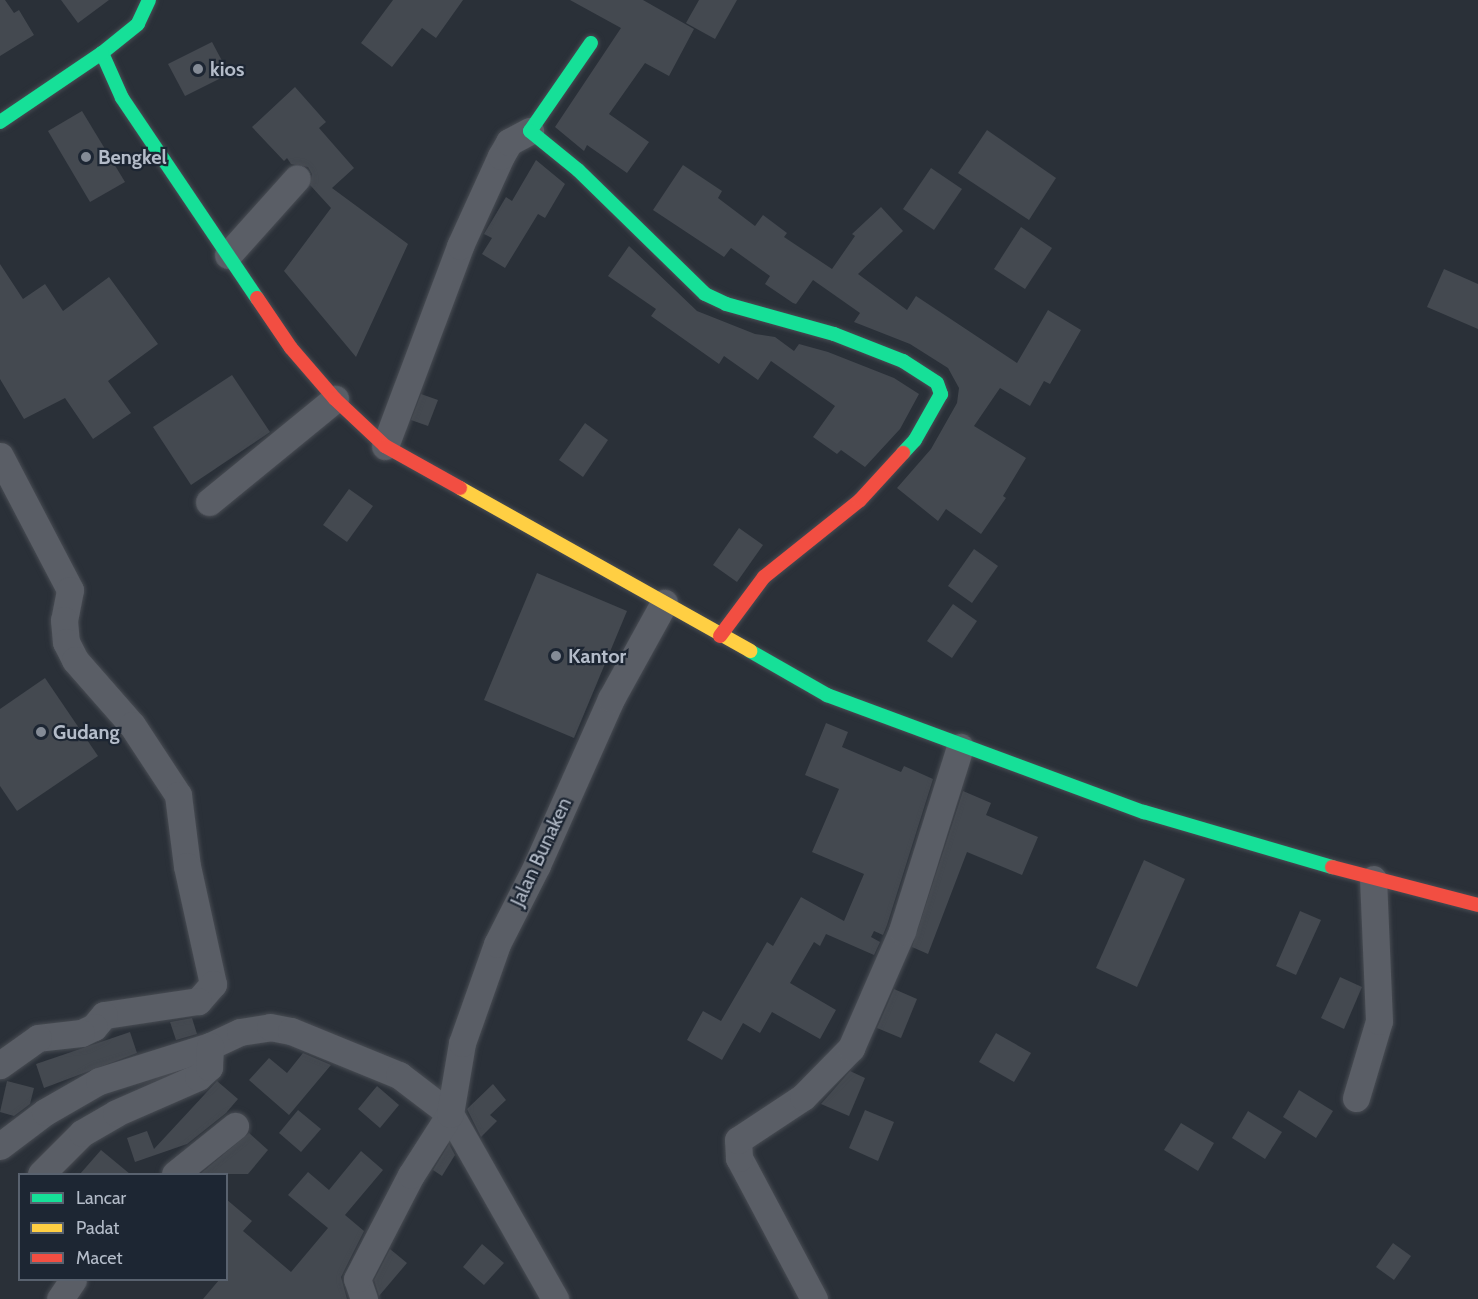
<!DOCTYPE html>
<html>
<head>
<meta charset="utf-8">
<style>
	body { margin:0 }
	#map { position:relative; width:1478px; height:1299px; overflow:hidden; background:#2a3038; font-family:Cabin,sans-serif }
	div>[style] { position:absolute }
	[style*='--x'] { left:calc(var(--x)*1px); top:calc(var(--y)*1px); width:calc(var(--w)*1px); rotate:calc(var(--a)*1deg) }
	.building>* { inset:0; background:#444950 }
	.roads { filter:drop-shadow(0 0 2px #484c53) drop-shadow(0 0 2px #484c53) }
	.street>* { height:27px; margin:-13.5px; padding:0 13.5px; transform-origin:13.5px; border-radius:13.5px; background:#5a5e66 }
	.fast>* { height:14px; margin:-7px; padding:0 7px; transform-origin:7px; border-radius:7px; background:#16e098 }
	.slow>* { height:14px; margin:-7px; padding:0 7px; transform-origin:7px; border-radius:7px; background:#ffcf43 }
	.jam>* { height:14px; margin:-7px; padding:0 7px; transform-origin:7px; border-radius:7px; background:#f24e42 }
	.dots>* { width:16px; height:16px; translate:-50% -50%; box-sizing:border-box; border:3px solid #1d2633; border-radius:50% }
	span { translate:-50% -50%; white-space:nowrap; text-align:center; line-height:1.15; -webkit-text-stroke:4.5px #1d2633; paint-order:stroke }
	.poi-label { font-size:20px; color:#b4bcc9; font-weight:700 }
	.left { translate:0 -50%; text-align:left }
	.street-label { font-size:20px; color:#b4bcc9 }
	.legend { position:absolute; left:18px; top:1173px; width:210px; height:108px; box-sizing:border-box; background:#1d2633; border:2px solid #59626f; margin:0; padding:8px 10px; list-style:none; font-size:18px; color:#b4bcc9 }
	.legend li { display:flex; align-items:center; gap:12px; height:30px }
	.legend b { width:30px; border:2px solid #59626f }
</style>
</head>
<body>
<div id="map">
	<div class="building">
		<div style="clip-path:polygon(0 0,5px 0,14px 13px,19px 10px,34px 35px,0 56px)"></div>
		<div style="clip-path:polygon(61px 0,109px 0,78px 23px)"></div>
		<div style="clip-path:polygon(393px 0,463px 0,436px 38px,422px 28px,392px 67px,361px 43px)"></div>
		<div style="clip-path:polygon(570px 0,643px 0,694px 29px,669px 76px,645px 63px,609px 114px,649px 142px,627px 173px,587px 145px,584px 151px,555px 127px,621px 28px)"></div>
		<div style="clip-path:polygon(699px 0,737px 0,715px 39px,686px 23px)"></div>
		<div style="clip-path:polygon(212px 42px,229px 74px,185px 96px,168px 64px)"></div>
		<div style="clip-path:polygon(295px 87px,326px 122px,319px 128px,354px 168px,332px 188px,408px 244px,356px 357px,284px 271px,331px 208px,310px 185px,312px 174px,308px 167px,291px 164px,287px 158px,284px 161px,252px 127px)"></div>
		<div style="clip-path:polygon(82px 111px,125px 182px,90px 202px,48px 131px)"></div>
		<div style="clip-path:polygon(987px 130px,1056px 178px,1029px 220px,958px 173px)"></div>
		<div style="clip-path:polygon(536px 160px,565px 184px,545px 218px,538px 214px,505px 268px,482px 254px,492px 238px,484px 234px,506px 197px,512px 201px)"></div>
		<div style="clip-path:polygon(683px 165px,722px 191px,718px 198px,755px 226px,763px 215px,787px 233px,784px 237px,832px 269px,855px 236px,852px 234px,881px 207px,903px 231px,858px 274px,907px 310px,916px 296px,1017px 363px,1048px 310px,1081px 330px,1050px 384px,1044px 381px,1030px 406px,1000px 388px,974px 426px,1026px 458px,1003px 496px,1006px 498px,981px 534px,946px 509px,938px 521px,897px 488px,931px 449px,957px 403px,959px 388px,948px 368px,910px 344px,854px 322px,860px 313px,813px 280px,796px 304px,793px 303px,765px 284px,770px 276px,731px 248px,724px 257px,653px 210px)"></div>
		<div style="clip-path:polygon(931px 168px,962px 189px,934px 230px,903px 209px)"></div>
		<div style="clip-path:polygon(1021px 227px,1052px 248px,1025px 289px,994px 269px)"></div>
		<div style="clip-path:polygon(629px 246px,697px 311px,755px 334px,775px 337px,794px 351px,799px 344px,828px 352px,894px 378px,919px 394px,900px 429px,865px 467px,841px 450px,837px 454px,813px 437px,835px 406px,771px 361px,758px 380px,724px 356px,719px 364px,651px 316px,656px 309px,608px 276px)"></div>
		<div style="clip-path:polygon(0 264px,23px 299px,45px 284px,63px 311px,109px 277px,158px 344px,108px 381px,131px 413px,93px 439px,65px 398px,24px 419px,0 379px)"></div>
		<div style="clip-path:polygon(1444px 269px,1478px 284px,1478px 329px,1427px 307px)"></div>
		<div style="clip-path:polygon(232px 375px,270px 432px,191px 485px,153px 427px)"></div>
		<div style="clip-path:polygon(421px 394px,438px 400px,428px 426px,411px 420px)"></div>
		<div style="clip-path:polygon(585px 423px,608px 440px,583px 477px,559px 460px)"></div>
		<div style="clip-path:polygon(349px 489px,373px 506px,347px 542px,323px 525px)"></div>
		<div style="clip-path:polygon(739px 528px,763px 545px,737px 582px,713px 565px)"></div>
		<div style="clip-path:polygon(974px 549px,998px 566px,972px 603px,948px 586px)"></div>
		<div style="clip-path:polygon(537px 573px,627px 611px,574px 738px,484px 700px)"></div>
		<div style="clip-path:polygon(953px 604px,977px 621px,952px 658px,927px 641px)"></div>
		<div style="clip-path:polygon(45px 678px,98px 756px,17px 811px,0 786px,0 709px)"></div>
		<div style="clip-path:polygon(826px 723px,848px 732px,842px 747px,901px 772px,904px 766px,933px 779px,887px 925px,883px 935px,874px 931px,871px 937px,880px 942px,874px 955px,826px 934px,820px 946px,814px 942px,790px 983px,836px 1010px,820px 1039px,772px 1012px,760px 1033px,743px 1023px,722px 1060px,687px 1040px,703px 1011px,721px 1021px,767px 942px,773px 946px,801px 897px,844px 921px,864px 874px,812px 852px,839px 789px,805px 775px)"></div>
		<div style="clip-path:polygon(963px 791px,991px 803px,986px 815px,1038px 837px,1022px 875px,967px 852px,928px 954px,912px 947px)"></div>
		<div style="clip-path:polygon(1144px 860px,1185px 879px,1137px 987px,1096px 968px)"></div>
		<div style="clip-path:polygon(1300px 911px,1321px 920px,1296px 975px,1276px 966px)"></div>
		<div style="clip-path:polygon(1340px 977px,1362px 987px,1344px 1029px,1321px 1018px)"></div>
		<div style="clip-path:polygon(894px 989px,917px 999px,901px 1038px,877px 1028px)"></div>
		<div style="clip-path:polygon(192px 1018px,197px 1034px,176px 1040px,170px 1022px)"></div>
		<div style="clip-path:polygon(130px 1032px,137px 1053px,44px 1088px,36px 1064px)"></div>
		<div style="clip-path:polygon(996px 1033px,1031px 1053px,1014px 1082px,979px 1062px)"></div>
		<div style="clip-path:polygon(303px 1053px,331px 1065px,289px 1115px,249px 1080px,269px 1058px,287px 1073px)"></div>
		<div style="clip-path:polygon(850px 1071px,865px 1078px,849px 1116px,821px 1104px)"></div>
		<div style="clip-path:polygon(7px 1081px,34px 1088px,30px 1104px,14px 1116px,0 1112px)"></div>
		<div style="clip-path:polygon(217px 1081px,238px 1099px,226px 1113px,187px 1144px,135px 1162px,127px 1138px,147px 1131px,154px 1149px)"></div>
		<div style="clip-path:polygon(493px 1084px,506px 1100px,490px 1115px,497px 1121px,481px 1137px,467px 1109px)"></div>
		<div style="clip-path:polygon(377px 1086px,399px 1105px,380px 1128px,358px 1109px)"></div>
		<div style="clip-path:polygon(1299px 1090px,1333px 1111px,1316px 1138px,1283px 1117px)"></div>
		<div style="clip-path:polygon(298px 1110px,321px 1129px,301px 1152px,279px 1133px)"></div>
		<div style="clip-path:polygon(865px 1110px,894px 1122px,878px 1161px,849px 1148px)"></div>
		<div style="clip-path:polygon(1248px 1111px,1282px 1132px,1265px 1159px,1232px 1138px)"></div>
		<div style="clip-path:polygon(1181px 1123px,1214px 1143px,1198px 1171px,1164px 1150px)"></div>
		<div style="clip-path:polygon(249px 1133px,268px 1150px,248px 1174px,200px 1174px)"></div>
		<div style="clip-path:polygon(449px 1144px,455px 1155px,442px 1176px,433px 1170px)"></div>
		<div style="clip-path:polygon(101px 1150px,130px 1174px,80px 1174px)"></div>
		<div style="clip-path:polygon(361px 1151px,383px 1170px,345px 1215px,364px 1231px,341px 1277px,347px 1299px,203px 1299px,219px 1280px,226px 1280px,226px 1199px,252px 1221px,243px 1231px,291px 1272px,328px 1228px,288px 1195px,308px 1172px,329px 1190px)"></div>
		<div style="clip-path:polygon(1393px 1243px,1411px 1256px,1394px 1280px,1376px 1267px)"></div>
		<div style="clip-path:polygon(482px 1244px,504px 1263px,484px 1285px,463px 1267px)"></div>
		<div style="clip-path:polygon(390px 1249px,407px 1263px,379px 1296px,374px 1280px)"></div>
	</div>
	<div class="roads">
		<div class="street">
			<div style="--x:228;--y:255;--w:103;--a:-48.1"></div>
			<div style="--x:385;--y:446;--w:214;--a:-69.4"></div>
			<div style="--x:460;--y:246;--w:99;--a:-65.5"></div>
			<div style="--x:501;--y:156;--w:16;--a:-60"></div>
			<div style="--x:509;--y:142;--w:24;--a:-28"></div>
			<div style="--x:0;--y:456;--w:151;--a:62.4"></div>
			<div style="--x:70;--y:590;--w:31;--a:101"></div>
			<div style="--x:64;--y:620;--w:22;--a:85"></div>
			<div style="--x:66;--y:642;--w:20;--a:63"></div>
			<div style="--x:75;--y:660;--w:86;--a:48.8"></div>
			<div style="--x:132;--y:725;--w:84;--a:56.7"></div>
			<div style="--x:178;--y:795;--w:72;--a:82.8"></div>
			<div style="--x:187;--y:866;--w:121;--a:77.6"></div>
			<div style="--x:213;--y:984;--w:23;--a:131"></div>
			<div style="--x:198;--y:1001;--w:95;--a:171.5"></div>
			<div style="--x:104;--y:1015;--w:16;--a:130"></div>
			<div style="--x:94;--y:1027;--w:14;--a:155"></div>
			<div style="--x:81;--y:1033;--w:43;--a:173.4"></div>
			<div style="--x:38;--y:1038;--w:47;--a:144.6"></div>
			<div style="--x:209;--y:502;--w:163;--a:-39.3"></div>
			<div style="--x:1356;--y:1098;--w:80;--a:-73.4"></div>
			<div style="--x:1379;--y:1021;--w:142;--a:-92.4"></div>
			<div style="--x:0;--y:1146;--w:56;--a:-37.1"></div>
			<div style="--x:45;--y:1112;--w:62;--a:-29.9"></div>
			<div style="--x:99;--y:1081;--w:116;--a:-17.5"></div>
			<div style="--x:210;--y:1046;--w:33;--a:-25"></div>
			<div style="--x:240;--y:1032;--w:30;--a:-9"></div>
			<div style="--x:270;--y:1027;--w:21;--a:11"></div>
			<div style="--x:291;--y:1031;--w:117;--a:22.2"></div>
			<div style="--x:399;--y:1075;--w:64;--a:37.4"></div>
			<div style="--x:450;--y:1114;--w:213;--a:60.4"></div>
			<div style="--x:41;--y:1174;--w:58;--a:-45"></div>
			<div style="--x:82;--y:1133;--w:39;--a:-30"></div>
			<div style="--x:116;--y:1113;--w:90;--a:-23.7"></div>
			<div style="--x:198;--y:1077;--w:15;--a:-42"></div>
			<div style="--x:209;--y:1067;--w:21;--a:-87"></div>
			<div style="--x:175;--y:1174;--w:77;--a:-38.7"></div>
			<div style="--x:60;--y:1299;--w:23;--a:-56"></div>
			<div style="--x:364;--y:1299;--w:21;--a:-109"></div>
			<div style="--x:357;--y:1279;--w:117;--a:-62.6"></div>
			<div style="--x:411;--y:1175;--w:72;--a:-57.4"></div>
			<div style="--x:450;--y:1114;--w:72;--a:-80.4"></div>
			<div style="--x:462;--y:1043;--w:105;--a:-70.5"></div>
			<div style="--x:497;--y:944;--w:89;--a:-63.1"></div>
			<div style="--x:537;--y:865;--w:182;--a:-66"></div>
			<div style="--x:611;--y:699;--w:110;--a:-61.1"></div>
			<div style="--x:814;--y:1299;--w:160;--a:-118"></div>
			<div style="--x:739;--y:1158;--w:18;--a:-93"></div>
			<div style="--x:738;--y:1140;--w:78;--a:-33.5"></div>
			<div style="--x:803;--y:1097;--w:69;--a:-45.6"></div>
			<div style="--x:851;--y:1048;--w:128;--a:-66.4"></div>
			<div style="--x:902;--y:931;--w:193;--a:-72.5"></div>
		</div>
		<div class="fast">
			<div style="--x:149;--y:0;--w:26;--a:115"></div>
			<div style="--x:138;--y:24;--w:46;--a:141.1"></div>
			<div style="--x:102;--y:53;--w:49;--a:66"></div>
			<div style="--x:122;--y:98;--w:241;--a:56"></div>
			<div style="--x:591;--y:43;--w:107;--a:124.7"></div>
			<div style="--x:530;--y:131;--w:62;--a:39.1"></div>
			<div style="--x:578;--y:170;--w:177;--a:44.3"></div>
			<div style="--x:705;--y:294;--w:23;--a:25"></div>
			<div style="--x:726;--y:304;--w:112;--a:15.5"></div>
			<div style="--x:834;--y:334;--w:74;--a:21.4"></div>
			<div style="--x:903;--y:361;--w:40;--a:32.9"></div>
			<div style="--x:937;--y:383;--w:12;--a:70"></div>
			<div style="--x:941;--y:394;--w:53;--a:119.5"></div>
			<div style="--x:915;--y:440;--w:18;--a:133"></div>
			<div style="--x:0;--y:122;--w:123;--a:-34.1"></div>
			<div style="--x:750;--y:651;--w:89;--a:29.7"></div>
			<div style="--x:827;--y:695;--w:338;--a:20.3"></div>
			<div style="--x:1144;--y:812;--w:196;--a:16.3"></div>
		</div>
		<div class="slow">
			<div style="--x:460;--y:488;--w:333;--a:29.3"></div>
		</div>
		<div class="jam">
			<div style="--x:257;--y:298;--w:60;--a:55.8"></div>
			<div style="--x:291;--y:348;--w:67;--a:49.2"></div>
			<div style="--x:335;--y:399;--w:69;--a:43.2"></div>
			<div style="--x:385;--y:446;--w:86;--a:29.2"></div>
			<div style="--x:720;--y:636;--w:74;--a:-53.3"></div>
			<div style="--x:764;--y:577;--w:123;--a:-38.7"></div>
			<div style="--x:860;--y:500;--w:64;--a:-47.5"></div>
			<div style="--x:1332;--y:867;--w:151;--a:14.6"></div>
		</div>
	</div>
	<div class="dots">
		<div style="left:198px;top:69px;background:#848b96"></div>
		<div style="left:86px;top:157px;background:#848b96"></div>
		<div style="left:556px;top:656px;background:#848b96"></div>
		<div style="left:41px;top:732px;background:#848b96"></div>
	</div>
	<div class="poi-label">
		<span class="left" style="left:210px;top:69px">kios</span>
		<span class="left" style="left:98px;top:157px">Bengkel</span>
		<span class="left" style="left:568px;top:656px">Kantor</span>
		<span class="left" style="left:53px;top:732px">Gudang</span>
	</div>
	<div class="street-label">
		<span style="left:541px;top:852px;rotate:-65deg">Jalan Bunaken</span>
	</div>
	<ul class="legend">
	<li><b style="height:8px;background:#16e098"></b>Lancar</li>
	<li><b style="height:8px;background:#ffcf43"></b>Padat</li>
	<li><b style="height:8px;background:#f24e42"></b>Macet</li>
	</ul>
</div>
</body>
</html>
